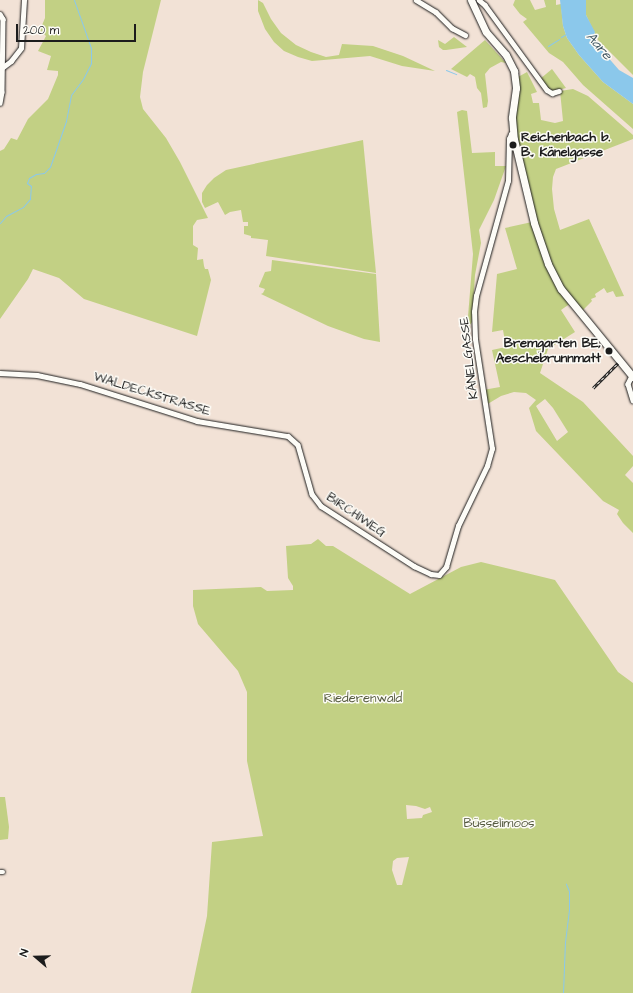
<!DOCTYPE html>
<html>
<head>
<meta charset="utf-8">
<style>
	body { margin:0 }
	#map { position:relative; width:633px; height:993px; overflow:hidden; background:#f2e2d6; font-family:"Architects Daughter",sans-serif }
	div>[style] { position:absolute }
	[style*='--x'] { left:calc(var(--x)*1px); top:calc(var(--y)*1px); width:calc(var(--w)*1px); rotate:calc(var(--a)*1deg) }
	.green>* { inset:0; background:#c2d084 }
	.water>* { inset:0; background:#8bc8eb }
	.stream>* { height:1px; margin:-0.5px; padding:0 0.5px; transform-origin:0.5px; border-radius:0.5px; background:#8bc8eb }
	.roads { filter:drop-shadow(0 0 1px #1c1c1c) drop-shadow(0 0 1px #1c1c1c) }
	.street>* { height:4.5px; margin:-2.25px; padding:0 2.25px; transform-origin:2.25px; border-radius:2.25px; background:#fdfcf7 }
	.secondary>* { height:7px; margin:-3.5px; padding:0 3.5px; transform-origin:3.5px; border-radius:3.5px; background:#fdfcf7 }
	.rail>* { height:2.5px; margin-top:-1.25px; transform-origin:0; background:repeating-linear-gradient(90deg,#fdfcf7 0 3px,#1c1c1c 0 6px); box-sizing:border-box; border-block:1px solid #1c1c1c }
	.dots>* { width:11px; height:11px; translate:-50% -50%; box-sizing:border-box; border:2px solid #fdfcf7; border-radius:50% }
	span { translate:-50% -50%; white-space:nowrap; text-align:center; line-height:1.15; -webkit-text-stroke:3px #fdfcf7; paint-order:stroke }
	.poi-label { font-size:13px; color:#1c1c1c; font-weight:700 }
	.left { translate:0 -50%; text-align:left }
	.right { translate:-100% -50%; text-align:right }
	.street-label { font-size:13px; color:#1c1c1c }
	.park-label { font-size:13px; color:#565b40 }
	.water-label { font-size:14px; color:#435864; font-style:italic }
	.north { position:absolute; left:16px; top:937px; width:40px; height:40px; -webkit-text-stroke:3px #fdfcf7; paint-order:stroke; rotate:290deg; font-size:11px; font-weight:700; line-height:16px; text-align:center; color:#1c1c1c }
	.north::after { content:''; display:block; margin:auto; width:14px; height:18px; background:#1c1c1c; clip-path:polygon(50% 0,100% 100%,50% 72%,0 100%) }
	.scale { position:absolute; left:16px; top:24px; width:120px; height:18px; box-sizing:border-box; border:2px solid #1c1c1c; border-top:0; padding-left:5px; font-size:12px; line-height:14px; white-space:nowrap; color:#1c1c1c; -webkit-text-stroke:3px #fdfcf7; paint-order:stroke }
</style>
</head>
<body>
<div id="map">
	<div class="green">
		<div style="clip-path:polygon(45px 0,161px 0,143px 72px,140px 97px,143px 109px,166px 138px,180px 162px,208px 218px,197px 220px,193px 226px,193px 245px,198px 248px,197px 260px,203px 259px,204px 266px,205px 269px,208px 269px,211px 280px,197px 336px,84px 299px,59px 278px,33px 269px,28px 279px,0 319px,0 151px,4px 149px,11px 138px,17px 140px,28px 119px,48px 99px,58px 75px,58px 71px,47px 70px,51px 56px,38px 51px,46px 36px,40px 30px,45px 18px)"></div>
		<div style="clip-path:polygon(258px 0,263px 3px,271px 19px,281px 33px,296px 45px,311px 52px,326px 57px,339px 55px,342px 44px,373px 46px,403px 56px,435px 71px,402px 66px,370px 56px,312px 61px,298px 57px,284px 51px,274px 42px,265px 29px,258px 11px)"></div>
		<div style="clip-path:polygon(515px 0,530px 0,535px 10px,546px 7px,544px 0,556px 0,556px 5px,561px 4px,563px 26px,567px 38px,579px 55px,603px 82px,633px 104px,633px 129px,583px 85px,563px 62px,549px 53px,523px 22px,527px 19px,520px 14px,513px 5px)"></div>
		<div style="clip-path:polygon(586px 0,633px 0,633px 75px,598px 40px,586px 15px)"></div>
		<div style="clip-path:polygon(454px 37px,467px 47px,446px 50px,443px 50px,439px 47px,438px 40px,445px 44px)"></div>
		<div style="clip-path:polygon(485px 40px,506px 63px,501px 62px,490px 68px,485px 74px,488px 101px,487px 107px,483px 108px,481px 93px,477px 88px,475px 77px,470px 74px,467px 77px,451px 69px)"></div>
		<div style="clip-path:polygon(552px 69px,566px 88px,551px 92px,540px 79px)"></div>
		<div style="clip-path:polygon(527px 72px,537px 92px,531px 94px,533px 103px,539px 103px,541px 120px,555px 123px,563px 121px,560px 91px,573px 89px,588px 96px,633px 135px,633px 139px,556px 169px,553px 177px,552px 189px,554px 209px,560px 230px,589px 219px,624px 296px,616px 297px,613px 291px,607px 293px,604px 288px,595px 294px,596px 297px,591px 299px,592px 301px,582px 311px,555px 277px,541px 238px,514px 125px,518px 77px)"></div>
		<div style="clip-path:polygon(462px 110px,467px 111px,472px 153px,495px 152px,495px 166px,506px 166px,494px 200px,479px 230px,481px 243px,475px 275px,472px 322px,467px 329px,473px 254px,457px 112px)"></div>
		<div style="clip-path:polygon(363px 140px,376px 273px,266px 256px,268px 240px,251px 238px,251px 236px,244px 234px,244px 226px,248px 226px,248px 222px,243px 222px,241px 210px,230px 212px,225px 215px,218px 202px,205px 208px,202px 202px,202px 193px,207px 185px,214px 178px,226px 170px)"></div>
		<div style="clip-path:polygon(evenodd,532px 222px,546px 265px,571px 303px,561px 310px,575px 332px,548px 349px,540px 373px,583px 402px,633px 456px,633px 466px,625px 475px,633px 483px,633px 533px,623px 523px,617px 514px,619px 510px,603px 501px,536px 431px,529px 408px,536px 400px,526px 393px,514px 392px,501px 396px,486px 405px,483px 390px,500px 387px,492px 350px,506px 347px,503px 330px,492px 332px,497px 274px,517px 269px,505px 228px,532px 222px,545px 399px,553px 408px,568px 432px,557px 441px,536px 406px,545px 399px)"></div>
		<div style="clip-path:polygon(272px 260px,376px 274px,380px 342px,364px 339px,328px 326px,261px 294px,263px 293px,265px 289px,259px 287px,259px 286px,265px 272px,271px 271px)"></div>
		<div style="clip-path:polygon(evenodd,318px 539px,326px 546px,333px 546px,410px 594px,461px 567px,481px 562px,555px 580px,618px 672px,633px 683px,633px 993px,191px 993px,207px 916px,212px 842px,263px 836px,247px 761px,247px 692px,238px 671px,198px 624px,193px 606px,193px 590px,261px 587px,267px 591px,293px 590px,293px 586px,288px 578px,286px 546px,311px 544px,318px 539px,406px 805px,416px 806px,425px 809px,430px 807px,432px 812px,423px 815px,422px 818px,407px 819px,406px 805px,318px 539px,409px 857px,402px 885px,397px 885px,392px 870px,393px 861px,397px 858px,409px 857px)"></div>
		<div style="clip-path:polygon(0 797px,5px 797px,9px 827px,8px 839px,0 840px)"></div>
	</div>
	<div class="water">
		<div style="clip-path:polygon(560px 0,586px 0,586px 15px,595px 32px,593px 38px,599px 47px,619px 70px,633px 78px,633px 104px,603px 82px,579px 55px,567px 38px,563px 26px)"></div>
	</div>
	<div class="stream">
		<div style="--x:561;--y:37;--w:6;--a:-31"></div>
		<div style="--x:548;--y:46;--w:13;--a:-32"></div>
		<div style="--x:446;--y:70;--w:11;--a:22"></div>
		<div style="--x:0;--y:223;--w:9;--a:-49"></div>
		<div style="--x:6;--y:216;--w:19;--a:-28"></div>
		<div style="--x:23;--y:207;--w:11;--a:-49"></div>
		<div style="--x:30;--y:199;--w:13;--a:-86"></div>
		<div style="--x:31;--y:186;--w:5;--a:-143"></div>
		<div style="--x:27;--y:183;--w:5;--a:-68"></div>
		<div style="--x:29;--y:178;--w:8;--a:-30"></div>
		<div style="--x:36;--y:174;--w:8;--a:-7"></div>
		<div style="--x:44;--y:173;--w:8;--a:-45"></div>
		<div style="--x:50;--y:167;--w:49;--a:-70.8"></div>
		<div style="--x:66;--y:121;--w:26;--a:-79"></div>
		<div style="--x:71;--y:95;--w:20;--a:-53"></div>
		<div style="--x:83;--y:79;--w:18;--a:-63"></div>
		<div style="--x:91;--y:63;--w:15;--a:-90"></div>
		<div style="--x:91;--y:48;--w:51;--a:-109.5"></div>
		<div style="--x:563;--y:993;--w:51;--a:-87.8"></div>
		<div style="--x:565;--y:942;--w:32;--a:-83"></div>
		<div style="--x:569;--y:910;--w:19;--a:-90"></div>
		<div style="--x:569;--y:891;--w:8;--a:-113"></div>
	</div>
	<div class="roads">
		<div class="street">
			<div style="--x:416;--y:0;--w:23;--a:31"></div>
			<div style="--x:436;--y:12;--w:23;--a:45"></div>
			<div style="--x:452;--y:28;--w:15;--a:28"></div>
			<div style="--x:479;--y:0;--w:8;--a:40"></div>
			<div style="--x:485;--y:5;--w:105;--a:53.9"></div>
			<div style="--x:547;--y:90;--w:6;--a:31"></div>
			<div style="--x:552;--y:93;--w:7;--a:-16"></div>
			<div style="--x:0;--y:14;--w:6;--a:59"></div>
			<div style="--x:3;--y:19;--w:73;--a:90.8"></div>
			<div style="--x:2;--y:92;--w:11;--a:100"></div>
			<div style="--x:3;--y:67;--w:10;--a:-37"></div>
			<div style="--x:11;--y:61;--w:16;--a:-52"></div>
			<div style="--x:21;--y:48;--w:48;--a:-86.4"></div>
			<div style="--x:0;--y:373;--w:37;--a:3"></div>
			<div style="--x:37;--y:375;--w:44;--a:11.8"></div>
			<div style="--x:80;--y:384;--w:123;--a:17.5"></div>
			<div style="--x:197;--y:421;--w:92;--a:9.4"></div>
			<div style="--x:288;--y:436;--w:13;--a:42"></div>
			<div style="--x:298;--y:445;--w:51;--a:74.1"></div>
			<div style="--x:312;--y:494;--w:15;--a:53"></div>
			<div style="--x:321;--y:506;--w:111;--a:32.8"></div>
			<div style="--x:414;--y:566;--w:19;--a:25"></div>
			<div style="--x:431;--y:574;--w:8;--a:7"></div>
			<div style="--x:439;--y:575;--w:11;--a:-49"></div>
			<div style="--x:446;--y:567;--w:43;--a:-73.7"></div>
			<div style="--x:458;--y:526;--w:67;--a:-64.2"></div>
			<div style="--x:487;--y:466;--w:18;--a:-74"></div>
			<div style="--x:492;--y:449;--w:111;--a:-98.8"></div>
			<div style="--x:475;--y:339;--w:27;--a:-92"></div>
			<div style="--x:474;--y:312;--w:16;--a:-83"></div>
			<div style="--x:476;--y:296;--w:119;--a:-74.5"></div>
			<div style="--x:508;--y:181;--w:42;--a:-88.6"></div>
			<div style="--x:509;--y:139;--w:5;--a:-68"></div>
			<div style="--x:511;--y:134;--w:2;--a:-27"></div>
			<div style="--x:632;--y:376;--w:9;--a:117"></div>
			<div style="--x:628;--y:384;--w:17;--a:73"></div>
			<div style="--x:0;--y:872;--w:3;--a:0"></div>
		</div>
		<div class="secondary">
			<div style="--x:471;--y:0;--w:35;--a:65"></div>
			<div style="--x:486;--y:32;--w:30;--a:49"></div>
			<div style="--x:506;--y:55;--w:18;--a:63"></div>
			<div style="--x:514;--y:71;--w:17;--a:83"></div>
			<div style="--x:516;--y:88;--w:30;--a:98"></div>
			<div style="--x:512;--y:118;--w:21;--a:85"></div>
			<div style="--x:514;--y:139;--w:86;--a:76.6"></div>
			<div style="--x:534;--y:223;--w:43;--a:71.1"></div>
			<div style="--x:548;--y:264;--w:28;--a:63"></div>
			<div style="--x:561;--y:289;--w:114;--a:50.7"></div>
		</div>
	</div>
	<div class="rail">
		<div style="--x:593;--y:388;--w:35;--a:-45"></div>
	</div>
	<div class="dots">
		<div style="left:513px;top:145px;background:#1c1c1c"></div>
		<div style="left:609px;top:351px;background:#1c1c1c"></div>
	</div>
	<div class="poi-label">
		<span class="left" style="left:521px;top:145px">Reichenbach b.<br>B., Känelgasse</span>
		<span class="right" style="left:601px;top:351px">Bremgarten BE,<br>Aeschebrunnmatt</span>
	</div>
	<div class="street-label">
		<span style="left:469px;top:358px;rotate:-97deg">KÄNELGASSE</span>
		<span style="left:152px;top:394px;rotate:17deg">WALDECKSTRASSE</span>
		<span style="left:356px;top:515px;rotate:34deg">BIRCHIWEG</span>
	</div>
	<div class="park-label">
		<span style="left:363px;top:698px">Riederenwald</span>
		<span style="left:499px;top:823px">Büsselimoos</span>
	</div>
	<div class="water-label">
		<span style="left:599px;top:46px;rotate:49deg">Aare</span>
	</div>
	<div class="north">N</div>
	<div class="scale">200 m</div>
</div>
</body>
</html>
